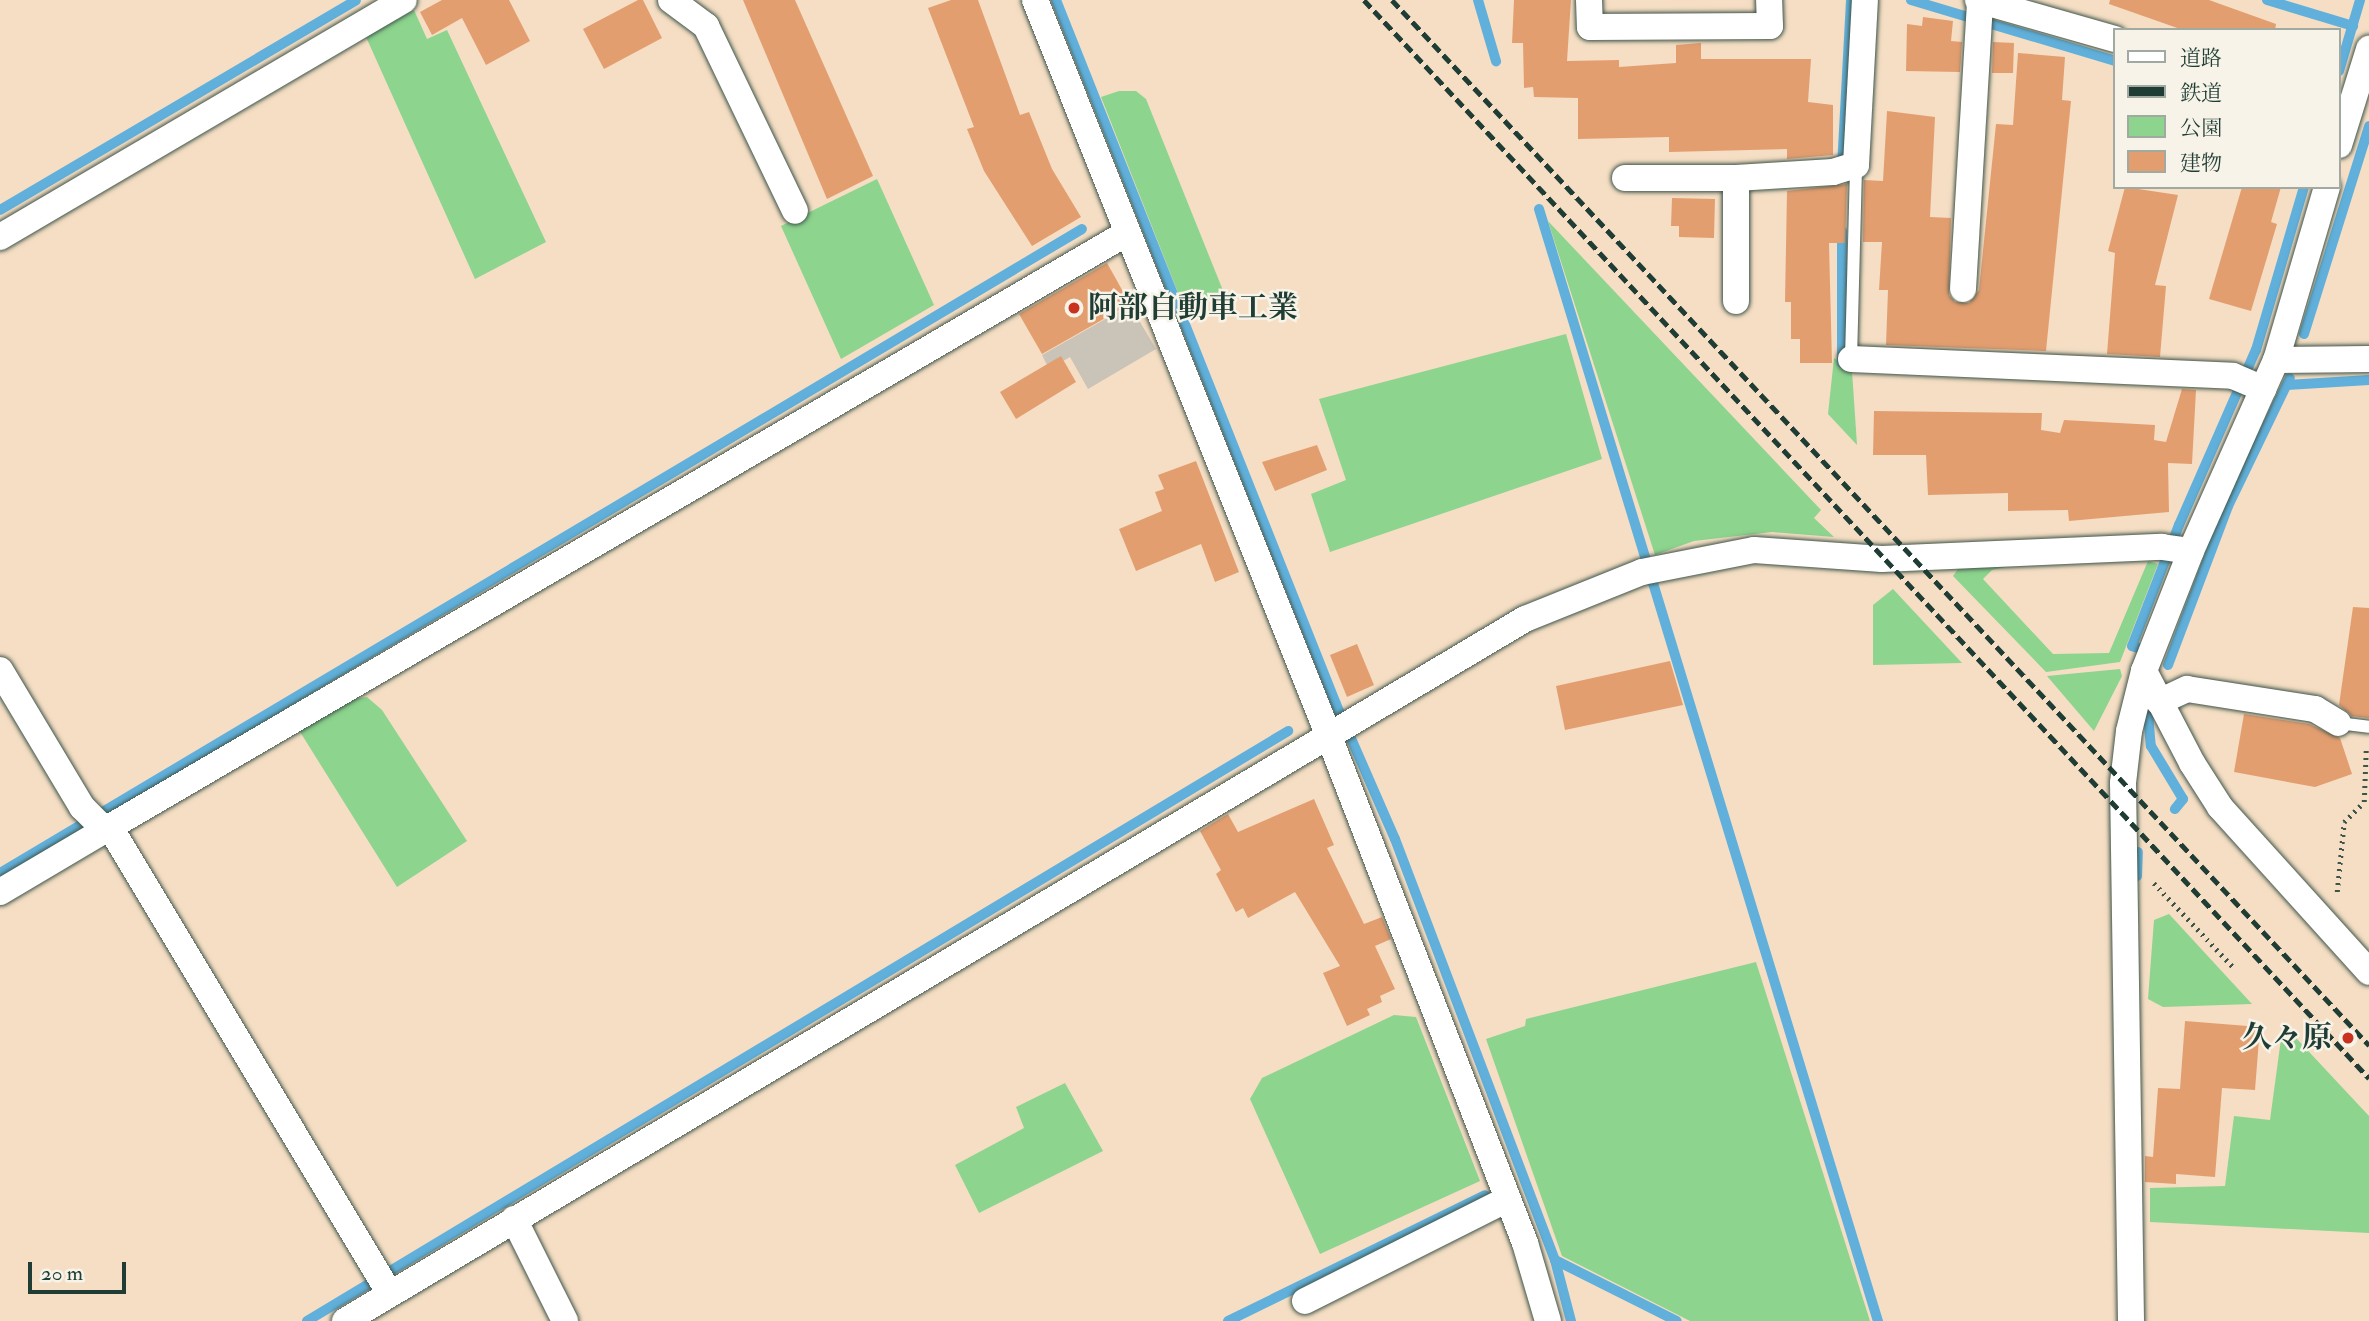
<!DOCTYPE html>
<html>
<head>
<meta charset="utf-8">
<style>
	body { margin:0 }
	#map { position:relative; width:2369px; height:1321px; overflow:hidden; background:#f5dec4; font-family:"IM FELL Double Pica","Noto Serif JP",serif }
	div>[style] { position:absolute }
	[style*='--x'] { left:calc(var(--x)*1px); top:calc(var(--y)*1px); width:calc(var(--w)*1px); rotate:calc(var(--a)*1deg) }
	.industrial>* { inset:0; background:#cac3b8 }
	.green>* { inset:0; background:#8dd48e }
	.stream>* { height:10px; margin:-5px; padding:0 5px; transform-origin:5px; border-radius:5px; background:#61b0db }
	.building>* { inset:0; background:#e39e70 }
	.path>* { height:4.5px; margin-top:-2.25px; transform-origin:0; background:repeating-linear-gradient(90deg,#3f554a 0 2px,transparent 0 7px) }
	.roads { filter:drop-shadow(0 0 2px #3f554a) drop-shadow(0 0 2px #3f554a) }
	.service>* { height:12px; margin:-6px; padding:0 6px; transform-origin:6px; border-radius:6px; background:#fff }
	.minor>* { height:26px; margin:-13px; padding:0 13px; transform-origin:13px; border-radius:13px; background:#fff }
	.rail>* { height:5px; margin-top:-2.5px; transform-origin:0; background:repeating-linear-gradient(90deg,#1f3d34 0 10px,transparent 0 15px) }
	.dots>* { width:19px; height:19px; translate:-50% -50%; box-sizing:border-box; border:4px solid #f7f3e8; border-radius:50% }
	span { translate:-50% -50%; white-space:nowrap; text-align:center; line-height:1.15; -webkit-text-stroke:5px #f7f3e8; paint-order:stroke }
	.poi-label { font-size:30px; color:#1f3d34; font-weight:700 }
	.left { translate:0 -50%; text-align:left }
	.right { translate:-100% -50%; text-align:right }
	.legend { position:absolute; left:2113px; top:28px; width:228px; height:161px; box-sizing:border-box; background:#f7f3e8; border:2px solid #a1aaa0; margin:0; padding:9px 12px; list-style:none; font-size:21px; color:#1f3d34 }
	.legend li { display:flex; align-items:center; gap:14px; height:35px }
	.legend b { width:35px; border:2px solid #a1aaa0 }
	.scale { position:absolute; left:28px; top:1262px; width:98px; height:32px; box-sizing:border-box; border:4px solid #1f3d34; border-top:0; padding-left:9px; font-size:21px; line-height:24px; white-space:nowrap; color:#1f3d34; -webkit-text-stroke:5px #f7f3e8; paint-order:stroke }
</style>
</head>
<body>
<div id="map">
	<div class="industrial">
		<div style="clip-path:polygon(1130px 305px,1156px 349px,1088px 389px,1070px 357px,1049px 369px,1042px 355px)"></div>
	</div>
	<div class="green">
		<div style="clip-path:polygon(414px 10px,427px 39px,447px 30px,546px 242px,475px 279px,366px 37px)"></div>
		<div style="clip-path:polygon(1119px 91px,1136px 91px,1146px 99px,1224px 293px,1184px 308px,1101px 97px)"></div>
		<div style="clip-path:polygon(877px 179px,934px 305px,841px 359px,781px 226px)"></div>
		<div style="clip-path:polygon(1548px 221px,1821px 510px,1814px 518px,1834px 537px,1772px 532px,1694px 541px,1655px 555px)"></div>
		<div style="clip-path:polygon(1566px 334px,1602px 459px,1330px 552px,1311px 494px,1346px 480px,1319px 399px)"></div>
		<div style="clip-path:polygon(1834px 358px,1852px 371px,1857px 445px,1828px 414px)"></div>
		<div style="clip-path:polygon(2148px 561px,2158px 564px,2120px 662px,2046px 672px,1953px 576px,1958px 569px,2014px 565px,1992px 570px,1983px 579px,2053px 654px,2109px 653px)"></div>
		<div style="clip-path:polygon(1893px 589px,1962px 663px,1873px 665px,1873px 605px)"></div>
		<div style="clip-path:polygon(2120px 669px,2122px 676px,2094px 731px,2047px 676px)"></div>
		<div style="clip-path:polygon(367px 697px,382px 710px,467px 841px,397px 887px,297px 727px,352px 699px)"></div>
		<div style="clip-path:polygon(2169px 914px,2252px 1004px,2163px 1007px,2148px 999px,2154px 920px)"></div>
		<div style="clip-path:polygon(1756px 962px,1870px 1321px,1690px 1321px,1562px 1256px,1486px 1039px,1525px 1026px,1526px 1019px)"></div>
		<div style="clip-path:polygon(1394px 1015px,1416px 1017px,1480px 1181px,1320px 1254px,1250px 1099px,1262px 1078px)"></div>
		<div style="clip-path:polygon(2283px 1024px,2369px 1116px,2369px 1233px,2150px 1222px,2150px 1188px,2225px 1186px,2234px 1116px,2270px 1120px)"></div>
		<div style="clip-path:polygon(1065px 1083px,1103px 1151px,979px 1213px,955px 1165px,1024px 1128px,1016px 1107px)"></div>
	</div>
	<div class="stream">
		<div style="--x:1056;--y:0;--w:758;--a:68.31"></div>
		<div style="--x:1336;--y:704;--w:147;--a:66.4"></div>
		<div style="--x:1395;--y:839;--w:450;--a:69.2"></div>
		<div style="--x:1555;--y:1260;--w:63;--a:75.3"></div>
		<div style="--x:1478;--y:0;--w:64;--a:73.6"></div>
		<div style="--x:1911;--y:0;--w:213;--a:16.6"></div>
		<div style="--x:2267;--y:0;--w:90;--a:16.8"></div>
		<div style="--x:2339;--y:71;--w:74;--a:-73.5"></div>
		<div style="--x:1842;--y:167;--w:167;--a:-86.9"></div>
		<div style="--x:1539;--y:209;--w:1163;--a:73.05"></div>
		<div style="--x:0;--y:210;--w:413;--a:-30.5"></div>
		<div style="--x:2304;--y:334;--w:218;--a:-72.6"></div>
		<div style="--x:1842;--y:363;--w:132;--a:-90"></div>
		<div style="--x:2287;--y:385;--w:82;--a:-3.5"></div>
		<div style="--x:2138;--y:648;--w:6;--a:-162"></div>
		<div style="--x:2132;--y:646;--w:130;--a:-68.8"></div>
		<div style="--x:2179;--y:525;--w:191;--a:-66.3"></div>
		<div style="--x:2256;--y:350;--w:170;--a:-73.6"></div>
		<div style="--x:2168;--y:665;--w:170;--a:-69.3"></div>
		<div style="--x:2228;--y:506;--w:142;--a:-64.2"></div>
		<div style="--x:2148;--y:714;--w:32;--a:85"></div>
		<div style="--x:2151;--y:746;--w:62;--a:58.9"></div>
		<div style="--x:2183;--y:799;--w:13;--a:129"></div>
		<div style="--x:0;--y:873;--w:1259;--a:-30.76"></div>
		<div style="--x:2137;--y:876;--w:24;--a:-88"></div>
		<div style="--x:1555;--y:1260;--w:136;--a:26.6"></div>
		<div style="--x:307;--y:1321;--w:1145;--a:-31.02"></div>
		<div style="--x:1228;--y:1321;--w:286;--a:-26.1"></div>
	</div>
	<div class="building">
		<div style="clip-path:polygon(442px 0,509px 0,530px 41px,486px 65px,462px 18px,432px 35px,420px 12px)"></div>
		<div style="clip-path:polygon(638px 0,643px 0,662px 38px,604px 69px,583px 29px)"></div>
		<div style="clip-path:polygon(743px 0,795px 0,873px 176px,827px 199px)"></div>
		<div style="clip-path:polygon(951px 0,978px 0,1020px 115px,1029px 112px,1052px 169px,1081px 217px,1032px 246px,984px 171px,967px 129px,974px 127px,928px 8px)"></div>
		<div style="clip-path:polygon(1514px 0,1571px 0,1567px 61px,1619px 60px,1619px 67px,1676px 63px,1676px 45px,1701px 43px,1701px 59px,1811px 59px,1808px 102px,1833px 105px,1833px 155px,1787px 159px,1787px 149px,1669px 152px,1669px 137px,1578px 139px,1578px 98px,1534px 97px,1533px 87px,1524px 88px,1523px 43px,1512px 43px)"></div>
		<div style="clip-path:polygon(2110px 0,2209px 0,2276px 24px,2275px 30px,2183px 30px,2109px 4px)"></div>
		<div style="clip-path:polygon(1923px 17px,1953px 21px,1951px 41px,1962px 42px,1960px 72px,1906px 71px,1907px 24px,1922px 26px)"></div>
		<div style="clip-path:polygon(1993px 42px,2014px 43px,2013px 73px,1992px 73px)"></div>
		<div style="clip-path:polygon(2018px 53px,2065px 57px,2062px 100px,2071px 101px,2046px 351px,1886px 345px,1888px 290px,1879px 290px,1882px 242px,1863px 242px,1864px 180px,1883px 181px,1887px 111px,1935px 117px,1930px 217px,1951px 218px,1949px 295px,1955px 302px,1969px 303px,1979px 290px,1996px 124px,2013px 125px)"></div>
		<div style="clip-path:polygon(1847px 184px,1845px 243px,1829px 243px,1832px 363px,1800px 363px,1800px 339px,1791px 339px,1791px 302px,1785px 302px,1787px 191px)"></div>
		<div style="clip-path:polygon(2125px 187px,2178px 195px,2155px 285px,2166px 286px,2160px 357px,2107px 354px,2115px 253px,2108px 251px)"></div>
		<div style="clip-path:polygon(2242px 187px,2281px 187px,2271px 222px,2277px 224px,2251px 311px,2209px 299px)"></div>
		<div style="clip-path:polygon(1672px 198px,1715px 199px,1714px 238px,1679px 237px,1679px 226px,1671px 226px)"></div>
		<div style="clip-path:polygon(1107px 263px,1130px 304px,1042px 354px,1019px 314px)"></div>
		<div style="clip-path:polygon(1061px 356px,1076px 382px,1016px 419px,1000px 392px)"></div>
		<div style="clip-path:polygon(2182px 389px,2196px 390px,2192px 464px,2168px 463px,2169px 512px,2069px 521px,2068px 510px,2008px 511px,2008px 493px,1928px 495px,1926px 455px,1873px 455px,1874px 411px,2042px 413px,2041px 430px,2060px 433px,2064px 420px,2155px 425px,2154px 440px,2166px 442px)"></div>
		<div style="clip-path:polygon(1317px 445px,1327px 470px,1275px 491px,1262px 462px)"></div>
		<div style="clip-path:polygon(1196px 461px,1239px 572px,1215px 582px,1201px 544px,1136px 571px,1119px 529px,1162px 511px,1155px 492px,1164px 489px,1158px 475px)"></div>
		<div style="clip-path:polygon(2353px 607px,2369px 608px,2369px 718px,2352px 716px,2339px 705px)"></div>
		<div style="clip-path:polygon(1357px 644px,1374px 685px,1347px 697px,1330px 655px)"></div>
		<div style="clip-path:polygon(1670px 661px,1683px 705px,1565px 730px,1556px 686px)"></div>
		<div style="clip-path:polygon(2244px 714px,2309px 724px,2340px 738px,2352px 774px,2315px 787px,2234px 772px)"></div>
		<div style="clip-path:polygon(1314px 799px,1334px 845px,1327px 848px,1364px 924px,1382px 917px,1391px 939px,1375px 946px,1395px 989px,1380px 996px,1382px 1002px,1367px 1009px,1370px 1015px,1347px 1026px,1323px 973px,1340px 966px,1295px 892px,1248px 918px,1243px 908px,1236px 912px,1216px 874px,1221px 870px,1200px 831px,1228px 814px,1238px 832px)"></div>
		<div style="clip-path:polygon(2185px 1021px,2260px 1027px,2255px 1090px,2222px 1088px,2215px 1177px,2176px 1174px,2176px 1184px,2145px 1182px,2145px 1156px,2153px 1157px,2158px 1088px,2180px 1089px)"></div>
	</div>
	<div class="path">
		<div style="--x:2154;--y:883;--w:118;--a:46.7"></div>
		<div style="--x:2337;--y:892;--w:70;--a:-84.3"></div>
		<div style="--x:2344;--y:822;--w:28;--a:-45"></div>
		<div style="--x:2364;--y:802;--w:52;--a:-87.8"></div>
	</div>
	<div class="roads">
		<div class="service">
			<div style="--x:1851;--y:359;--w:194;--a:-88.5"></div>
			<div style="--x:2338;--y:723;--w:31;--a:7"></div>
		</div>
		<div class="minor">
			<div style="--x:671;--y:0;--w:44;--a:36.6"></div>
			<div style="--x:706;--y:26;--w:205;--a:64.3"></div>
			<div style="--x:1035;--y:0;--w:790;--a:68.24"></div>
			<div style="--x:1328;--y:734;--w:546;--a:68.84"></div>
			<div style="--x:1525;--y:1243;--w:81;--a:73.6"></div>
			<div style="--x:1589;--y:0;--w:27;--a:88"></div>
			<div style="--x:1590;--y:27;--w:180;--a:-0.3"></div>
			<div style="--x:1770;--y:26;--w:26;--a:-92"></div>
			<div style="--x:1978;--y:0;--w:142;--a:15.9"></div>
			<div style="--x:2339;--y:145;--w:101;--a:-72.6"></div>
			<div style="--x:1625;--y:178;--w:111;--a:0"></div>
			<div style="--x:1736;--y:178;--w:97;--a:-3.5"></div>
			<div style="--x:1833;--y:172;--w:24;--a:-17"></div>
			<div style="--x:1856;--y:165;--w:165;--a:-86.9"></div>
			<div style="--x:2327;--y:187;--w:180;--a:106.4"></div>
			<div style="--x:2276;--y:360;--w:209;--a:114"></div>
			<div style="--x:2191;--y:551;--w:129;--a:111.4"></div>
			<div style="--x:2144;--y:671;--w:104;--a:62.4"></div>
			<div style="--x:2192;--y:763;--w:52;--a:57.5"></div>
			<div style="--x:2220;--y:807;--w:222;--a:47.9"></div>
			<div style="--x:0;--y:237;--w:468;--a:-30.4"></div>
			<div style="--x:1963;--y:289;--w:289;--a:-86.6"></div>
			<div style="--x:1736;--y:301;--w:123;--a:-90"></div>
			<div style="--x:1851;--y:359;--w:382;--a:2.5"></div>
			<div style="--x:2233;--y:376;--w:33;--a:23"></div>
			<div style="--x:2276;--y:360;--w:93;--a:-0.6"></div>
			<div style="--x:0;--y:670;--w:160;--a:59.1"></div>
			<div style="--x:82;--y:807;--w:25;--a:45"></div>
			<div style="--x:100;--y:825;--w:10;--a:11"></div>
			<div style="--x:2159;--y:702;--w:31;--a:-25"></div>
			<div style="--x:2187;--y:689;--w:130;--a:8.9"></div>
			<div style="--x:2315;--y:709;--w:27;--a:31"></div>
			<div style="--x:0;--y:892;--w:128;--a:-30.6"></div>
			<div style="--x:514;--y:1219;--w:114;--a:63.4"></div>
			<div style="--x:390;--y:1294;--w:545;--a:-120.95"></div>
			<div style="--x:110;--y:827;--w:1178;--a:-30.29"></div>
			<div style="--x:1305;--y:1301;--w:227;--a:-26.7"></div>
			<div style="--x:345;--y:1321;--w:1373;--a:-30.75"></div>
			<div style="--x:1525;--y:619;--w:126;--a:-21.9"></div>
			<div style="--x:1642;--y:572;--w:114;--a:-11.1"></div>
			<div style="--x:1754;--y:550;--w:128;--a:4"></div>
			<div style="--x:1882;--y:559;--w:280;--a:-2.5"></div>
			<div style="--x:2162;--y:547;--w:29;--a:8"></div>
			<div style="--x:2131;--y:1321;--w:538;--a:-90.85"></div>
			<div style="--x:2123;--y:783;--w:52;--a:-83.4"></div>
			<div style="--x:2129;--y:731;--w:62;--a:-76"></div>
		</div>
	</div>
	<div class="rail">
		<div style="--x:1364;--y:0;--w:1474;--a:47.01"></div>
		<div style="--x:1392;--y:0;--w:1431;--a:46.93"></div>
	</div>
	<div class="dots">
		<div style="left:1074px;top:308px;background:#c8321e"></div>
		<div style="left:2348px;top:1038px;background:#c8321e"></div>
	</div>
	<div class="poi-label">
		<span class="left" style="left:1088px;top:308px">阿部自動車工業</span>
		<span class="right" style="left:2332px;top:1038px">久々原</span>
	</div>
	<ul class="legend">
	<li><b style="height:9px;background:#fff"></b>道路</li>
	<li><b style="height:9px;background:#1f3d34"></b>鉄道</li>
	<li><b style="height:19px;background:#8dd48e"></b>公園</li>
	<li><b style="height:19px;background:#e39e70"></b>建物</li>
	</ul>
	<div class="scale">20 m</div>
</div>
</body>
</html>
